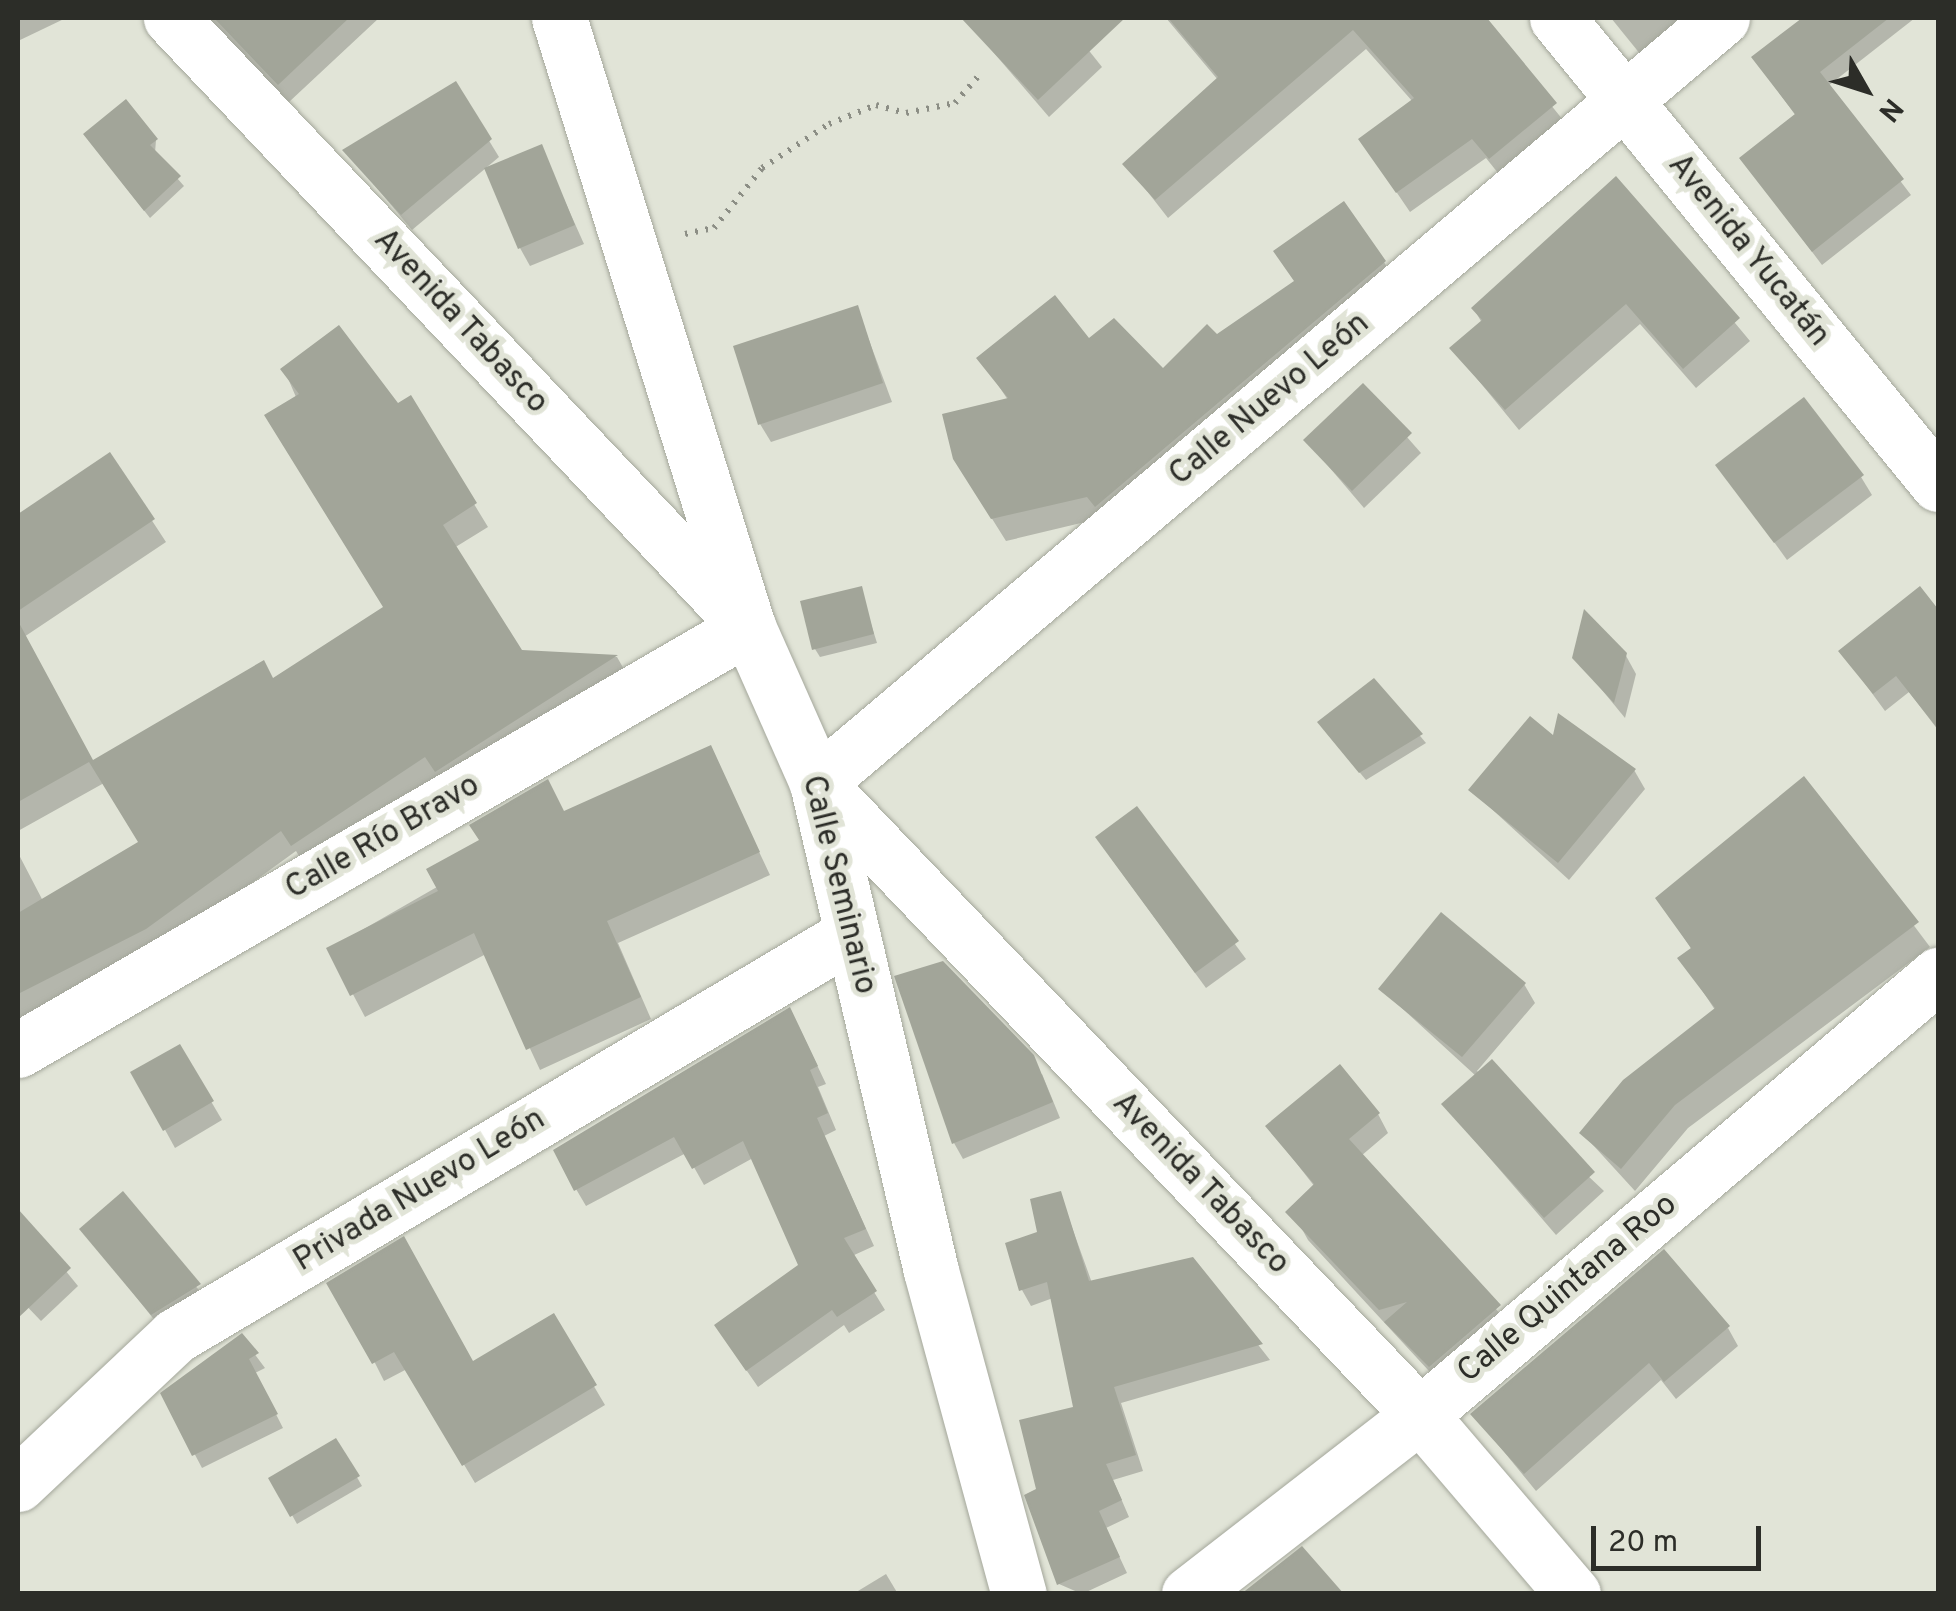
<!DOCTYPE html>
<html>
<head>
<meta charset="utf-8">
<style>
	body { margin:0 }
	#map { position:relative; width:1956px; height:1611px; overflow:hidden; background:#e1e4d7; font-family:Overpass,sans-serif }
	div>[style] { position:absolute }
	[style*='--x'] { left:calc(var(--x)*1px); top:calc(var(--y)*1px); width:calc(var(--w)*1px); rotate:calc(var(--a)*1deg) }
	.shadow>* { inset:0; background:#0003 }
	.building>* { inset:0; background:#a2a599 }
	.path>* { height:6px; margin-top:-3px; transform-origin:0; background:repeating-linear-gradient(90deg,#8c8e85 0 2.5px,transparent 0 10.5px) }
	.roads { filter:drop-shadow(0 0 2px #a4a79b) drop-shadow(0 0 2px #a4a79b) }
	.minor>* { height:55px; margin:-27.5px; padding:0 27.5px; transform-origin:27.5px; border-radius:27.5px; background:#fff }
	span { translate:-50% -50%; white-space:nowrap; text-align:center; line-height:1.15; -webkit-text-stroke:10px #e1e4d7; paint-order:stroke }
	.street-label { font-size:32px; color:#2c2d28 }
	.frame { position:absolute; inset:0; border:20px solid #2c2d28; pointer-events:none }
	.north { position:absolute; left:1816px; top:40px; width:100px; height:100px; -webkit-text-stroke:8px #e1e4d7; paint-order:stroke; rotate:129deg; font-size:28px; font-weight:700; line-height:40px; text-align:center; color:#2c2d28 }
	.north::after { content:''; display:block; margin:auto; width:35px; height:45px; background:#2c2d28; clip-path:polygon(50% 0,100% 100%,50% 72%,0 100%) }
	.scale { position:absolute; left:1591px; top:1526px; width:170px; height:45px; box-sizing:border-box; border:5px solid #2c2d28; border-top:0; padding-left:12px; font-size:30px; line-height:35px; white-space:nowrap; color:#2c2d28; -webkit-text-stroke:8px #e1e4d7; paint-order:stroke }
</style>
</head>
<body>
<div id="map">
	<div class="shadow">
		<div style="clip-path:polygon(18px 18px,66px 18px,18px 41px)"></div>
		<div style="clip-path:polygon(201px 18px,267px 18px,276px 27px,285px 18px,379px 18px,289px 102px)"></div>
		<div style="clip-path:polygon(964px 18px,1063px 18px,1102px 67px,1049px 117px)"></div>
		<div style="clip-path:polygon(1166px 18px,1481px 18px,1567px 125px,1502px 178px,1486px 158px,1410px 212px,1361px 140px,1413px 102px,1366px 49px,1168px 218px,1126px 164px,1218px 80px)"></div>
		<div style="clip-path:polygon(1611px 18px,1694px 18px,1645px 60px)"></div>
		<div style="clip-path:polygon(1806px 18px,1915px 18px,1828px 86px,1911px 195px,1822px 265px,1742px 159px,1796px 116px,1754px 58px)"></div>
		<div style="clip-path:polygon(455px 85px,499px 157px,412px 230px,346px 151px)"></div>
		<div style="clip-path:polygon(156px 140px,155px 153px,184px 186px,150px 218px,91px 143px)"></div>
		<div style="clip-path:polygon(541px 148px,584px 244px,530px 266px,520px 248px)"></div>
		<div style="clip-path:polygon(1616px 180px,1750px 341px,1696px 388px,1640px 324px,1519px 430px,1452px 348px,1482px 323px,1474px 309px)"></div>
		<div style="clip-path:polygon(1384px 262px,1397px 285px,1102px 518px,1006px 541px,969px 482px,1008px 400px,980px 358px,1089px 341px,1162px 371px)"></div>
		<div style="clip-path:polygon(857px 308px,892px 402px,771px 442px,760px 424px)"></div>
		<div style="clip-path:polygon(284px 369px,397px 407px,410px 399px,488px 527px,454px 548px,521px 652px,617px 657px,629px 678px,305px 866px,296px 851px,158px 951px,18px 1023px,18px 853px,43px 901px,141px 843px,104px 783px,18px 831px,18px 517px,109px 455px,166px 542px,24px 637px,92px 763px,273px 681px,386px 608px)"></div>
		<div style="clip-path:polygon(1362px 386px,1421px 453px,1364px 508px,1306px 440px)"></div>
		<div style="clip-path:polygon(1718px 465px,1861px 477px,1872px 495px,1787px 560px)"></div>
		<div style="clip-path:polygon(860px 589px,877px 643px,820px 657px,815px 649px)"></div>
		<div style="clip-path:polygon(1920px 589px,1938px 613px,1938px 730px,1909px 692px,1885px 711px,1841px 651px)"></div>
		<div style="clip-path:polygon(1625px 654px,1636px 674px,1625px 718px,1575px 657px)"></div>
		<div style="clip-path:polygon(1374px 681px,1426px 743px,1366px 780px,1325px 731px)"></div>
		<div style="clip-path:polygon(710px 748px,770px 875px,618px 943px,651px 1019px,540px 1070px,486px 954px,365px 1017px,329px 949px,564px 814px)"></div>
		<div style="clip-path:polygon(1634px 770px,1645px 789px,1569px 880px,1471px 790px)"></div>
		<div style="clip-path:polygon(1804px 779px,1930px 947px,1688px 1128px,1635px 1191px,1582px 1133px,1715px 1010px,1681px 958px,1692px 950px,1659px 899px)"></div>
		<div style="clip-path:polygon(1136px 810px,1246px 959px,1206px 988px,1108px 854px)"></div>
		<div style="clip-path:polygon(1524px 984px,1535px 1003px,1477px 1071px,1604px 1191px,1556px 1235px,1444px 1105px,1476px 1076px,1381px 989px)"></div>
		<div style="clip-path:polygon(799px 1027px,826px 1084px,818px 1087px,836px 1130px,824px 1136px,874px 1246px,852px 1256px,885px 1310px,849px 1333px,844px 1325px,758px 1387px,727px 1342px,801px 1266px,753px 1158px,704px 1185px,686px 1153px,586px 1206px,576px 1189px)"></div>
		<div style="clip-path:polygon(179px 1047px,222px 1120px,175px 1148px,134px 1073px)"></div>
		<div style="clip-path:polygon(1042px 1074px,1060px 1118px,963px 1159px,954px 1143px)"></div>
		<div style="clip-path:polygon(1378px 1114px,1388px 1133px,1361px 1156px,1510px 1325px,1441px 1384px,1308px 1240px,1297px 1220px,1315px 1187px,1268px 1127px)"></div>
		<div style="clip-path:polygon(122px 1194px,210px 1304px,164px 1332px,82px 1229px)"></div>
		<div style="clip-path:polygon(1060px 1194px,1092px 1283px,1192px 1260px,1270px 1360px,1121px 1403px,1143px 1471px,1113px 1480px,1129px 1517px,1106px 1528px,1127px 1573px,1082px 1594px,1059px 1584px,1027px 1496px,1039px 1491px,1076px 1409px,1053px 1298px,1031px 1306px,1022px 1290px)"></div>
		<div style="clip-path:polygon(18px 1212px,78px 1286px,41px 1321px,18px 1297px)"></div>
		<div style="clip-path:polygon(334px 1281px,473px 1364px,553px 1317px,605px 1405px,475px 1483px,407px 1369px,384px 1381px)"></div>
		<div style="clip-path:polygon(1728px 1328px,1738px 1346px,1676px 1399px,1661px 1380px,1536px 1491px,1473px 1414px)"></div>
		<div style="clip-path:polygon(241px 1336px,265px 1368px,255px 1373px,283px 1428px,202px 1468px,163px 1394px)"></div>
		<div style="clip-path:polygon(336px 1441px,362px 1486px,297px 1524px,272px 1479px)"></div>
		<div style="clip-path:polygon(886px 1574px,898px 1594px,853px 1594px)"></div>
	</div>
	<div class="building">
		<div style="clip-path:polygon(214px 18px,349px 18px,278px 85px)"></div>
		<div style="clip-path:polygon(961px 18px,1125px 18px,1038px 100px)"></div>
		<div style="clip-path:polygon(1168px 18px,1487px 18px,1557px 103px,1489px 159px,1472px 139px,1396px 193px,1358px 139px,1414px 98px,1353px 30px,1155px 200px,1122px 164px,1218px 77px)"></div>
		<div style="clip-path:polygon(1802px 18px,1889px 18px,1820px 72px,1904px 179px,1812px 252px,1739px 158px,1795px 114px,1751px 57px)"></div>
		<div style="clip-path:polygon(456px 81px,492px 139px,401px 215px,342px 150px)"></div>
		<div style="clip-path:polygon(126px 99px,158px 139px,150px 145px,181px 176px,144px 211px,83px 134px)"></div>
		<div style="clip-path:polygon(542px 144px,575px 225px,518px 249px,484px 168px)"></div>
		<div style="clip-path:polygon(1616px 176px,1740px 318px,1683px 369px,1626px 304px,1505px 410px,1449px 348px,1482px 320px,1471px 308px)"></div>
		<div style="clip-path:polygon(1344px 201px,1386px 261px,1095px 507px,1087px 497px,991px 519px,953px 459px,942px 414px,1008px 398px,976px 358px,1055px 295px,1089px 338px,1114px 318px,1163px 368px,1207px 324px,1217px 334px,1294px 281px,1273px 251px)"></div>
		<div style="clip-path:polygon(858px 305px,883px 383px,758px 425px,733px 346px)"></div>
		<div style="clip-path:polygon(339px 325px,398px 403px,411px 395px,477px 503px,443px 525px,522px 650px,618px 655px,435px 772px,425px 757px,291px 846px,281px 831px,146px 929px,18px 994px,18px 913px,138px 842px,89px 762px,18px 802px,18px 621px,93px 760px,264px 660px,273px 678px,383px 607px,264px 415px,299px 394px,280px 369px)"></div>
		<div style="clip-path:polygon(1363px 383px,1412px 433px,1352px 491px,1303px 440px)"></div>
		<div style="clip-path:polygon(1804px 397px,1864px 475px,1774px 543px,1715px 465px)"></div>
		<div style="clip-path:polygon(110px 452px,155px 519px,18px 611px,18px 514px)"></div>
		<div style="clip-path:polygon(862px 586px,874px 634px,812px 650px,800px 601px)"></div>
		<div style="clip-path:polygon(1920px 586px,1938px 609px,1938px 729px,1896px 676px,1873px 694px,1838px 651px)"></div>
		<div style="clip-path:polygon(1584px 609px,1627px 653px,1614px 703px,1572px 658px)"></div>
		<div style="clip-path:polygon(1374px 678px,1423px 734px,1359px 773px,1317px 722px)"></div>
		<div style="clip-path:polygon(1558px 713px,1636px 769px,1558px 863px,1468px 790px,1530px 716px,1553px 735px)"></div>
		<div style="clip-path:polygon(711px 745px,760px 852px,607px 921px,641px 997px,526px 1050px,474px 933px,350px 996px,326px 948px,438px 891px,426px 869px,479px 840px,469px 825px,548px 779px,564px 811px)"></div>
		<div style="clip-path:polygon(1804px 776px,1919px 922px,1675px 1105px,1621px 1169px,1579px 1133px,1623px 1080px,1715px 1008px,1677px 958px,1691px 948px,1655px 898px)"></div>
		<div style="clip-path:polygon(1137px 806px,1239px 941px,1195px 973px,1095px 837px)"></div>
		<div style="clip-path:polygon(1441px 912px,1526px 983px,1462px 1057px,1378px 989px)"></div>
		<div style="clip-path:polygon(943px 961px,1034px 1055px,1053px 1102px,952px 1144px,894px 976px)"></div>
		<div style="clip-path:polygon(790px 1007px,818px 1066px,810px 1070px,828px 1113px,817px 1118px,866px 1229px,844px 1238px,877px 1291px,837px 1317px,832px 1310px,746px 1371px,714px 1325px,798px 1265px,743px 1141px,692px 1169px,674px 1137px,574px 1191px,553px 1150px)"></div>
		<div style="clip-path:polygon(180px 1044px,214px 1101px,163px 1131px,130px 1072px)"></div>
		<div style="clip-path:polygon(1492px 1059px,1595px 1172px,1544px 1218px,1441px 1104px)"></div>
		<div style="clip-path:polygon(1340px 1064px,1380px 1113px,1349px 1139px,1501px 1305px,1429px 1367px,1384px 1322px,1407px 1302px,1379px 1310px,1285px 1212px,1314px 1184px,1265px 1126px)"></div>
		<div style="clip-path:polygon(123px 1191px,201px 1284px,151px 1315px,79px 1229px)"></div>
		<div style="clip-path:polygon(1061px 1191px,1089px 1281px,1193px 1257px,1263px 1344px,1114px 1387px,1136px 1455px,1106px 1464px,1122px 1500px,1099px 1511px,1120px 1557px,1057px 1585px,1024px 1495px,1036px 1489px,1019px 1420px,1073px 1407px,1047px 1282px,1019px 1291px,1005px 1243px,1037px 1232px,1030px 1199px)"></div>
		<div style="clip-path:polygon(18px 1209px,71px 1268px,18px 1318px)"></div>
		<div style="clip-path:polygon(404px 1236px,473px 1361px,554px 1313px,597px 1385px,462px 1466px,394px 1352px,372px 1364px,326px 1283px)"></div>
		<div style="clip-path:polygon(1664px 1249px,1730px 1326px,1664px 1382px,1649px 1363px,1524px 1474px,1470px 1414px)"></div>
		<div style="clip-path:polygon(242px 1333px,259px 1353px,249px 1359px,278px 1414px,192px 1456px,160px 1393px)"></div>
		<div style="clip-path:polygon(336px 1438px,360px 1476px,290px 1517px,268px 1478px)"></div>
		<div style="clip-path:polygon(1302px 1546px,1344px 1594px,1241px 1594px)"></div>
	</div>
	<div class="path">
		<div style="--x:685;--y:234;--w:30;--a:-12"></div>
		<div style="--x:714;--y:228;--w:77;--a:-51.3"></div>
		<div style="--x:762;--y:168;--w:80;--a:-33.3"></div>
		<div style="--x:829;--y:124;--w:51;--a:-22"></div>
		<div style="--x:876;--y:105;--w:31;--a:15"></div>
		<div style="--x:906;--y:113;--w:50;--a:-11.5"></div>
		<div style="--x:955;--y:103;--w:35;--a:-49"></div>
	</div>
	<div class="roads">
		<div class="minor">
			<div style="--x:559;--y:18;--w:638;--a:72.76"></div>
			<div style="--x:748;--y:627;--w:171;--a:66.1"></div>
			<div style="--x:817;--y:783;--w:501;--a:76.85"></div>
			<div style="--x:931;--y:1271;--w:335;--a:74.8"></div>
			<div style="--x:1557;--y:18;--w:602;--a:50.73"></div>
			<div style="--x:18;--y:1050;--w:844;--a:-30.09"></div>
			<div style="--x:748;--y:627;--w:839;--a:-133.45"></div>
			<div style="--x:18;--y:1484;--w:216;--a:-43.3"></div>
			<div style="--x:175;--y:1336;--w:785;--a:-30.71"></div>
			<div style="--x:1189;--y:1594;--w:292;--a:-37.8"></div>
			<div style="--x:1420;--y:1415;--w:680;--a:-40.35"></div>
			<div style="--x:1573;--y:1594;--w:235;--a:-130.5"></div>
			<div style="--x:1420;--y:1415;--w:874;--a:-133.65"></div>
			<div style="--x:817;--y:783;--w:1185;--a:-40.21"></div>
		</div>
	</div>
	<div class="street-label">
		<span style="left:1748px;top:251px;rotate:51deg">Avenida Yucatán</span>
		<span style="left:460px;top:322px;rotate:47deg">Avenida Tabasco</span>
		<span style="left:1270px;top:400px;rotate:-40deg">Calle Nuevo León</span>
		<span style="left:383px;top:838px;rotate:-30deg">Calle Río Bravo</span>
		<span style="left:838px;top:885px;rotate:76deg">Calle Seminario</span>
		<span style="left:1200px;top:1184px;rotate:46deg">Avenida Tabasco</span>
		<span style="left:420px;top:1191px;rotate:-31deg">Privada Nuevo León</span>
		<span style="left:1568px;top:1289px;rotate:-40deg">Calle Quintana Roo</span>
	</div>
	<div class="frame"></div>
	<div class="north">N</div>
	<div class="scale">20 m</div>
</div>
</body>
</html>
